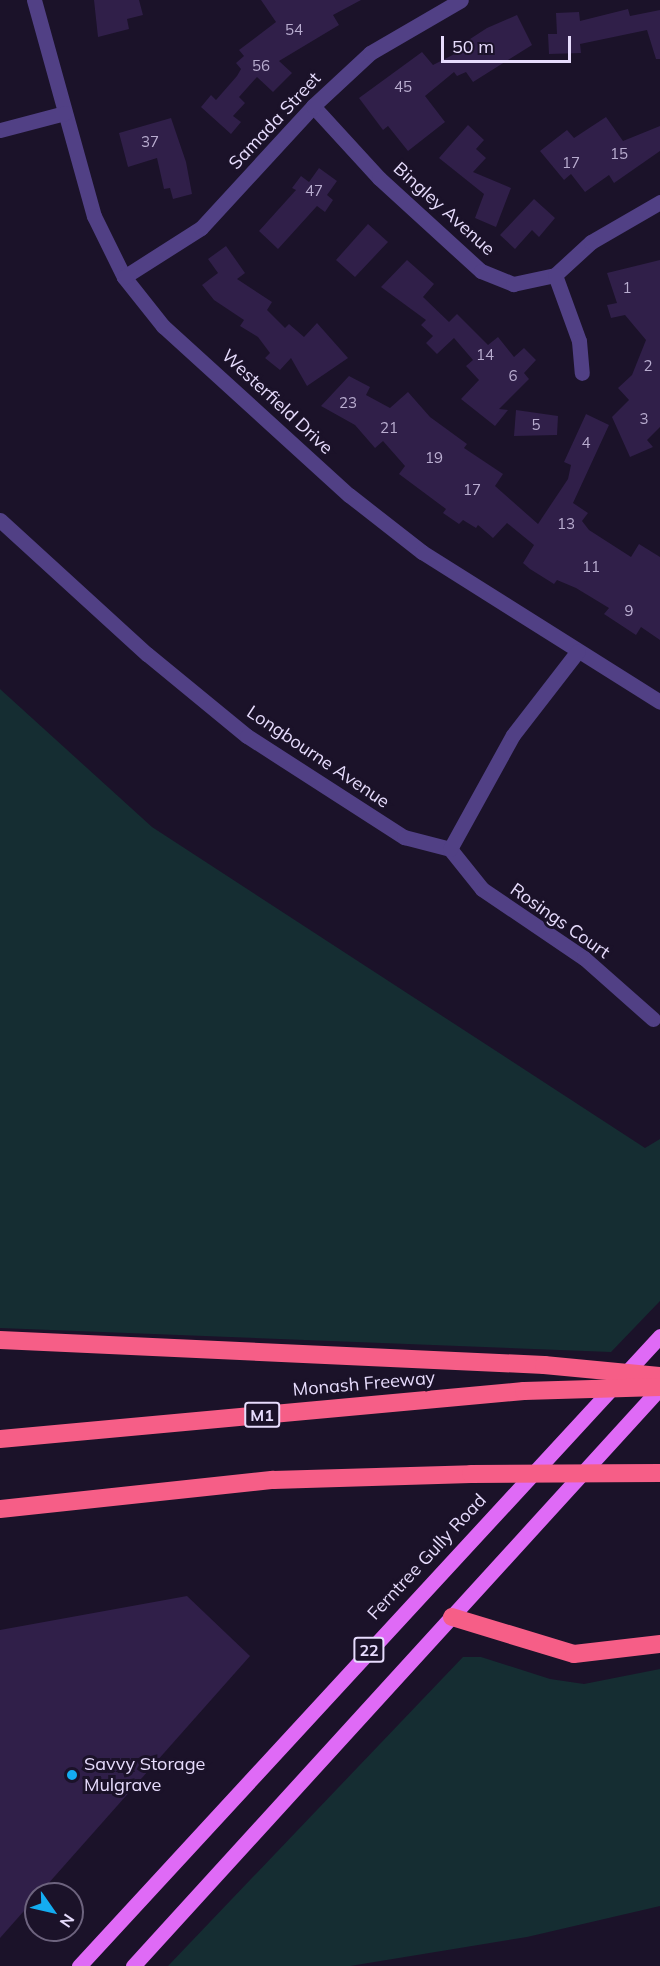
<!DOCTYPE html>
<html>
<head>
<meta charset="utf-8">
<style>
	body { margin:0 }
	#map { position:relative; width:660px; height:1966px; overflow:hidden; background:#1b1229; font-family:Mulish,sans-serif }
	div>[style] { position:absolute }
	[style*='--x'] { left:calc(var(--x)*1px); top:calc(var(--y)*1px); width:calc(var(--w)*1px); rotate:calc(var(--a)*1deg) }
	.green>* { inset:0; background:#152d32 }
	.building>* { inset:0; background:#301f49 }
	.minor>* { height:15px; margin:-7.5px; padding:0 7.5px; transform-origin:7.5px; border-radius:7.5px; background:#514085 }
	.primary>* { height:15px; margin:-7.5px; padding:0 7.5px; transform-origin:7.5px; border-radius:7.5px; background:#df6af6 }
	.motorway>* { height:18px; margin:-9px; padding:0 9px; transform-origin:9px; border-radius:9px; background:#f65e87 }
	.motorway-bridge>* { height:18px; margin:-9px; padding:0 9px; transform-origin:9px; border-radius:9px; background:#f65e87 }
	.dots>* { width:16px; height:16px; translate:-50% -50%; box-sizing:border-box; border:3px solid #1b1229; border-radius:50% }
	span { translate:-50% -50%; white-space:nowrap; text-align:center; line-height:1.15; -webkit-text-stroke:6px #1b1229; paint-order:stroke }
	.number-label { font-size:15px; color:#b9add0 }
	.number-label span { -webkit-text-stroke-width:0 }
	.shield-label span { padding:2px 4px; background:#1b1229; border:2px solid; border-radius:4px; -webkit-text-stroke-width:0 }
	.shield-label { font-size:16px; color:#e7dcfd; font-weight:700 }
	.street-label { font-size:18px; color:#e7dcfd }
	.poi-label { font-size:18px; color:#e7dcfd }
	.left { translate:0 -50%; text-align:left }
	.north { position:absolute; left:24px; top:1882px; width:60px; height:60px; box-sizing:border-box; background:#1b1229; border:2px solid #6d637e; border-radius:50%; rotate:124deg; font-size:16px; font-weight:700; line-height:24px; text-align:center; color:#e7dcfd }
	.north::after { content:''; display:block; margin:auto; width:21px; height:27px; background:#14acf1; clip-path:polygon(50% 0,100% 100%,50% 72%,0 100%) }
	.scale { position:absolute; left:441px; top:36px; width:130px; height:27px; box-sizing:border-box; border:3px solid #e7dcfd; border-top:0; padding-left:8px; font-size:18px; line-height:21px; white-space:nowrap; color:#e7dcfd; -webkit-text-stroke:4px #1b1229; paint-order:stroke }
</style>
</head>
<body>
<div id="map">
	<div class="green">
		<div style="clip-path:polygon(0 689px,152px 827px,645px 1148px,660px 1139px,660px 1301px,611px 1352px,0 1328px)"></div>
		<div style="clip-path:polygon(463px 1657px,481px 1657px,550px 1679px,584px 1684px,660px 1669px,660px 1906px,527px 1937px,350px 1966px,168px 1966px)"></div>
	</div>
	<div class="building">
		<div style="clip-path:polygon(94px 0,139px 0,143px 15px,127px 19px,129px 29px,98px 37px)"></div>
		<div style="clip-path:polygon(261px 0,361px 0,333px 15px,339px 25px,279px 61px,292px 73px,273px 92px,257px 77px,239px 97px,245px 103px,233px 116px,241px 122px,231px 134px,201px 107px,211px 95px,216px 100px,237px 76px,241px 69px,236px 63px,244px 56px,239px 50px,276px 22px)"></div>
		<div style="clip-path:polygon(628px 9px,630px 16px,660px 10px,660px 59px,656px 59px,647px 30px,580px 44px,581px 53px,549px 54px,548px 34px,557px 34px,556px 13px,579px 12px,580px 21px)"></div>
		<div style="clip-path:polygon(517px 15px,532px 45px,473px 82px,466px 72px,457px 76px,454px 72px,425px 96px,445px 122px,408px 151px,388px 126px,383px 130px,359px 98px,422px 52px,433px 65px,470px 46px,467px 41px,487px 28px)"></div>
		<div style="clip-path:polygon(606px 117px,623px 141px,660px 126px,660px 151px,614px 183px,609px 175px,585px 192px,571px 174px,564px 180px,540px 151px,567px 130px,574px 138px)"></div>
		<div style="clip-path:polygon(171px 118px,186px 162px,192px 194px,173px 199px,170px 188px,164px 189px,157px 158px,128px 167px,119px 133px)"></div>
		<div style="clip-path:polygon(468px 125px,484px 140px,476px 149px,486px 158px,473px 172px,511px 188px,496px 227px,475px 218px,484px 194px,439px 158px)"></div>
		<div style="clip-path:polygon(319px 168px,337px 181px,327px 195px,333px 200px,325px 212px,317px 206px,278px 249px,259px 231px,296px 190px,292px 188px,301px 176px,309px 182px)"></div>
		<div style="clip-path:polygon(534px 199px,555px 218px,539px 237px,532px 230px,515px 249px,500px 235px)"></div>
		<div style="clip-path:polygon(368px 224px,388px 242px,355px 277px,336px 260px)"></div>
		<div style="clip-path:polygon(226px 246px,245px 273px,237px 279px,272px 302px,267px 310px,285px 328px,289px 324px,304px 337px,317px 323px,348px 358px,307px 386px,291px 358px,280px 370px,265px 358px,270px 353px,258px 337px,240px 326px,244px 320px,214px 300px,202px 285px,218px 273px,208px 259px)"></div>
		<div style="clip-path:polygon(407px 260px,434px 284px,423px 297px,449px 322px,457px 314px,488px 345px,498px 337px,514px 357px,524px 348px,536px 360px,524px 373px,529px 379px,499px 409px,508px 410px,495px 426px,461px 399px,479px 380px,466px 366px,473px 360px,454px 338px,437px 354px,426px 343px,433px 336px,421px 325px,426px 320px,381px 287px)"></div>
		<div style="clip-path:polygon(660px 260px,660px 427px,647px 440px,653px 447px,630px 457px,612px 417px,629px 400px,618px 388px,632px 375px,646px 340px,625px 315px,611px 318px,607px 305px,617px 303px,607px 273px)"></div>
		<div style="clip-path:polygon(349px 376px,370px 387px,366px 395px,390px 408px,408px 392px,430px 417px,467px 444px,464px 448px,503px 474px,495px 486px,538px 524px,568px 479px,571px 465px,564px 462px,586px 414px,609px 425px,573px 503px,588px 513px,582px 521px,589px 530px,631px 557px,639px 544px,660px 557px,660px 640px,641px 627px,636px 635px,604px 614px,609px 608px,576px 588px,557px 580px,554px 584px,530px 569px,523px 563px,534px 545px,507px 523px,493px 538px,478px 525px,476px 528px,463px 520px,459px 524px,443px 513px,446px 509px,399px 474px,405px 466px,383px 441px,375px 448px,355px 425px,321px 406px)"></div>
		<div style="clip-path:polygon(516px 410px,558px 416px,557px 435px,514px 436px)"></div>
		<div style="clip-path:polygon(187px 1596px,250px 1656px,0 1938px,0 1630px)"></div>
	</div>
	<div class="minor">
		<div style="--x:34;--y:0;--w:224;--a:74.5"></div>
		<div style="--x:94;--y:216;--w:68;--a:63.8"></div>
		<div style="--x:124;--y:277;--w:63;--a:51.5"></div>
		<div style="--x:163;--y:326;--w:251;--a:42.3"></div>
		<div style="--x:349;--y:495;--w:93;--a:38"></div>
		<div style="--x:422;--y:552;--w:281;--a:32.2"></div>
		<div style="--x:313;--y:106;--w:98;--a:47.5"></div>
		<div style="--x:379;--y:178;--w:138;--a:42.4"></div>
		<div style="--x:481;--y:271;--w:35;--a:22"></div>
		<div style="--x:513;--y:284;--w:43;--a:-12.1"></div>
		<div style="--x:555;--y:275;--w:49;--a:-42.5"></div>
		<div style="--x:591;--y:242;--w:80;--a:-30.1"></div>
		<div style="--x:0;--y:130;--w:67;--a:-14.7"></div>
		<div style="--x:555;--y:275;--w:70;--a:70"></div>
		<div style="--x:579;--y:341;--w:32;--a:85"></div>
		<div style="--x:124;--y:277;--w:91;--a:-32.5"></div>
		<div style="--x:201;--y:228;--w:166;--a:-47.4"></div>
		<div style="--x:313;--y:106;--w:78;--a:-42.9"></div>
		<div style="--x:370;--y:53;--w:105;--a:-30.2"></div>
		<div style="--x:0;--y:520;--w:199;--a:42.4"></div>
		<div style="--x:147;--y:654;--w:129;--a:39.4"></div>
		<div style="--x:247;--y:736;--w:187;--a:32.8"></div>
		<div style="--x:404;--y:837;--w:48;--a:14.6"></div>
		<div style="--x:450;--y:849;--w:51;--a:51.3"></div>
		<div style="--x:482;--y:889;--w:123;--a:34.1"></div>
		<div style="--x:584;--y:958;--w:92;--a:41.5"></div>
		<div style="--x:450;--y:849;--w:130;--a:-61.1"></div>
		<div style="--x:513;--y:735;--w:106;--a:-52.3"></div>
	</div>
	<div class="primary">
		<div style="--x:79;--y:1966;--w:857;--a:-47.32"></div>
		<div style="--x:133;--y:1966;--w:782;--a:-47.64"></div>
	</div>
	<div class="motorway">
		<div style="--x:0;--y:1340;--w:545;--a:2.63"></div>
		<div style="--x:0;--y:1439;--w:526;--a:-5.23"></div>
		<div style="--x:0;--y:1509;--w:275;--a:-6.1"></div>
		<div style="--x:273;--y:1480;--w:198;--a:-1.7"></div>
		<div style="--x:452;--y:1617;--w:127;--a:16.9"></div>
		<div style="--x:574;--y:1654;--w:87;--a:-6.6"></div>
	</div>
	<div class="motorway-bridge">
		<div style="--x:544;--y:1365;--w:117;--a:5.4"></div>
		<div style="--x:524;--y:1391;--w:136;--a:-1.7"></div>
		<div style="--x:471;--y:1474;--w:189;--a:-0.3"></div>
	</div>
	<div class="dots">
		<div style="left:72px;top:1775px;background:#14acf1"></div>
	</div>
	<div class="number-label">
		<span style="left:294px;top:30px">54</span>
		<span style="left:261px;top:66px">56</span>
		<span style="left:403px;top:87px">45</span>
		<span style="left:150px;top:142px">37</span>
		<span style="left:619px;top:154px">15</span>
		<span style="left:571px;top:163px">17</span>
		<span style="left:314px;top:191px">47</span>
		<span style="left:627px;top:288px">1</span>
		<span style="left:485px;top:355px">14</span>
		<span style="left:648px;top:366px">2</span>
		<span style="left:513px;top:376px">6</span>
		<span style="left:348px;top:403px">23</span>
		<span style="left:644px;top:419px">3</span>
		<span style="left:536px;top:425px">5</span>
		<span style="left:389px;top:428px">21</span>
		<span style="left:586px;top:443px">4</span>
		<span style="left:434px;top:458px">19</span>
		<span style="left:472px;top:490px">17</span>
		<span style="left:566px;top:524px">13</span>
		<span style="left:591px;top:567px">11</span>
		<span style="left:629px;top:611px">9</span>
	</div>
	<div class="shield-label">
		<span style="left:262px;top:1415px">M1</span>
		<span style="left:369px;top:1650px">22</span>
	</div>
	<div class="street-label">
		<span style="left:275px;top:121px;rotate:-47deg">Samada Street</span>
		<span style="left:444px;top:209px;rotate:42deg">Bingley Avenue</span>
		<span style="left:277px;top:402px;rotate:43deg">Westerfield Drive</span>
		<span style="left:318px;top:757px;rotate:34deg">Longbourne Avenue</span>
		<span style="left:560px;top:921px;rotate:35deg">Rosings Court</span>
		<span style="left:364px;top:1384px;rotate:-5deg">Monash Freeway</span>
		<span style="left:427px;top:1557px;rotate:-47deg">Ferntree Gully Road</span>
	</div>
	<div class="poi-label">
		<span class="left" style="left:84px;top:1775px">Savvy Storage<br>Mulgrave</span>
	</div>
	<div class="north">N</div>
	<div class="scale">50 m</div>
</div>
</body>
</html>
